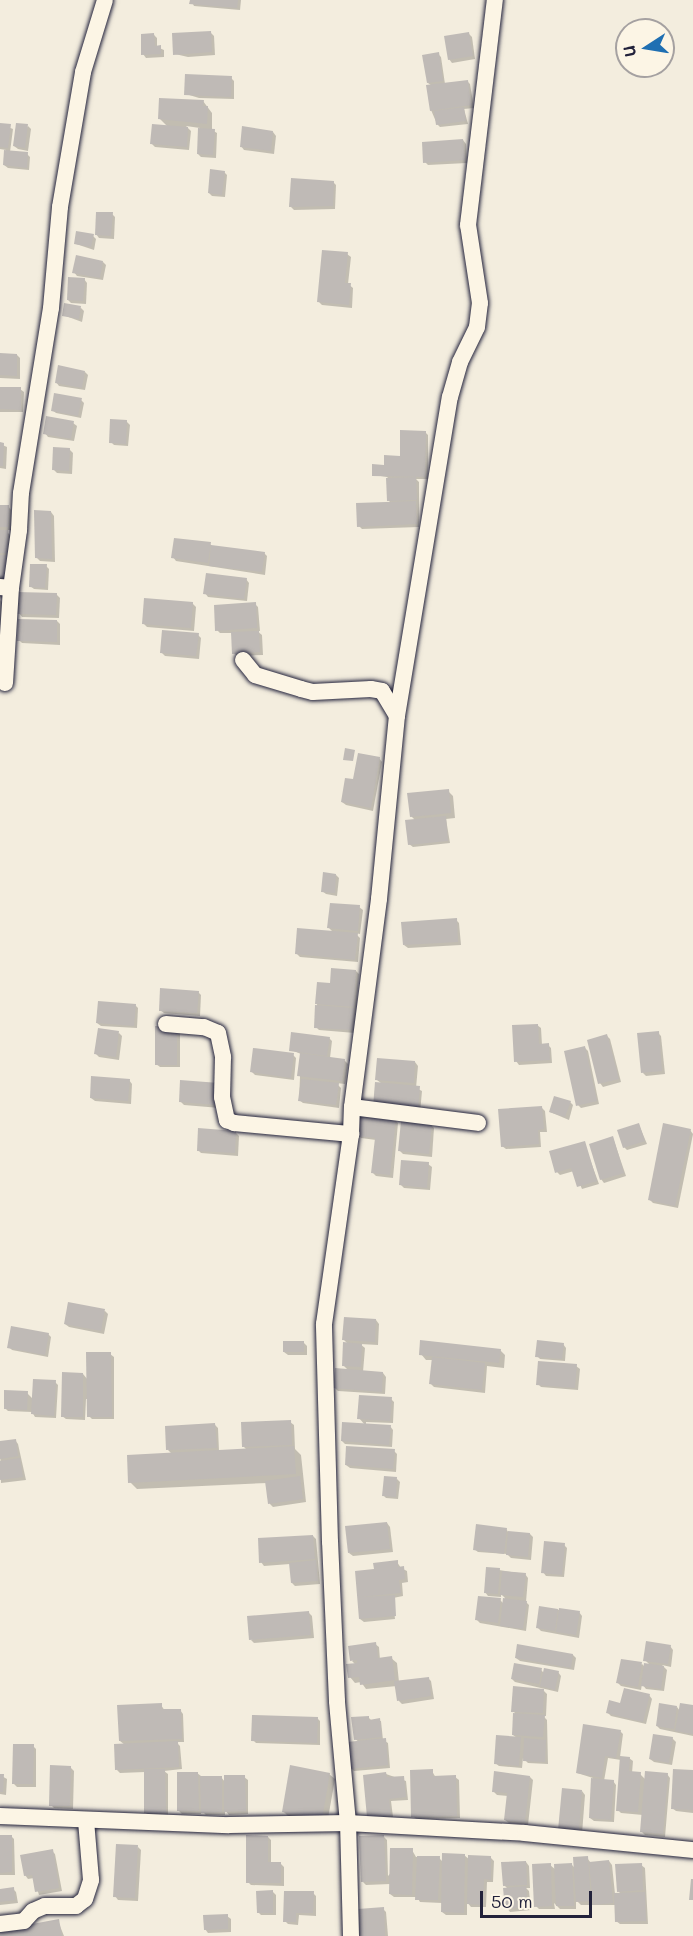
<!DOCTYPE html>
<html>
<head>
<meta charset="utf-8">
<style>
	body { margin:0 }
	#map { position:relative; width:693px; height:1936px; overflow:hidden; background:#f3edde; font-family:Mali,sans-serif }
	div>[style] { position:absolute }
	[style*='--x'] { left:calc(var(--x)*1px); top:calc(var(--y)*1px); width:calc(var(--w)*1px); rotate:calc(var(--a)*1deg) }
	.shadow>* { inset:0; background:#0003 }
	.building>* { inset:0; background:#bfbab6 }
	.roads { filter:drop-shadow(0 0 2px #22223b) drop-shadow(0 0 2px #22223b) }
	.minor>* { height:16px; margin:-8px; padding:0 8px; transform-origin:8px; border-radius:8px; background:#fcf5e5 }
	span { translate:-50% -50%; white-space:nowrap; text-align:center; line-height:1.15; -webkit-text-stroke:4.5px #fcf5e5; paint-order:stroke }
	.north { position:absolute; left:615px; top:18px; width:60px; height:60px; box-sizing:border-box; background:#fcf5e5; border:2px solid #a5a1a1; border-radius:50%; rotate:258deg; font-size:16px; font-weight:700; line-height:24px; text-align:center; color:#22223b }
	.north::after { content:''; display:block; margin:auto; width:21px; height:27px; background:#1f6fb2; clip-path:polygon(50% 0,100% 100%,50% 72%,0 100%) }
	.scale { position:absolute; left:480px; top:1891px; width:112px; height:27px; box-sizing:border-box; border:3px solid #22223b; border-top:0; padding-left:8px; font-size:18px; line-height:21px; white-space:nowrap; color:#22223b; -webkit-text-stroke:4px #fcf5e5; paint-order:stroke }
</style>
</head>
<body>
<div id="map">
	<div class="shadow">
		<div style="clip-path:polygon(191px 0,241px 0,240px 10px,194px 6px)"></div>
		<div style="clip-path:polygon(210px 32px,214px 36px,215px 55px,188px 57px,175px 54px)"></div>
		<div style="clip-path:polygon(469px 34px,472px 37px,475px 59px,452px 63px,449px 59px)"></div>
		<div style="clip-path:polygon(154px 35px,157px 38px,157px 47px,164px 50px,164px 57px,146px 58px,143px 54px)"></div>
		<div style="clip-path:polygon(438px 54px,441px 57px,445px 84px,467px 81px,470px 84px,474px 108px,464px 109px,468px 124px,440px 127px,437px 124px,431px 110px,432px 86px,428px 83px)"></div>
		<div style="clip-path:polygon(231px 78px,234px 81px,234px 99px,199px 98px,186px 94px)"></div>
		<div style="clip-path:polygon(203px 101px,212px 113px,212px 130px,217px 133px,216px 158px,201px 157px,198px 154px,200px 128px,186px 126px,191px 131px,189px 150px,155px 147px,152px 144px,168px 127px,160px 119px)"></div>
		<div style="clip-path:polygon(0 124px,13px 129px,10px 152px,27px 154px,30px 157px,29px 170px,8px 168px,4px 165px,6px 150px,0 149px)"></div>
		<div style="clip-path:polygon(28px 126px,31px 129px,28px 151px,18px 149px,14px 146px)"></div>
		<div style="clip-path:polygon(273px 132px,276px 136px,274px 154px,244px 150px,241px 146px)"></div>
		<div style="clip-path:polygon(463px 140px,466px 144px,467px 163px,428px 165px,425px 162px)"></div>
		<div style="clip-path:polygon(224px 172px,227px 175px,225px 197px,212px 196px,209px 193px)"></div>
		<div style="clip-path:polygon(333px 182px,336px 185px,335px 209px,294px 210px,291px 207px)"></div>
		<div style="clip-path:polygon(112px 214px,115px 217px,114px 239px,99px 238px,96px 234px)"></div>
		<div style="clip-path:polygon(93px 236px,96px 239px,94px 250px,76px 244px)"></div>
		<div style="clip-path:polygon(347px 254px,351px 257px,348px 284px,353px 288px,352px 308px,322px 305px,319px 302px)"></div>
		<div style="clip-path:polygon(103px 262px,106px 265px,103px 280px,77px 276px,74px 272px)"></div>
		<div style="clip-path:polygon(84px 279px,87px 283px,86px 304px,71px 303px,68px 300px)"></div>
		<div style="clip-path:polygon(81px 308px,84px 311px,82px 322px,63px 315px)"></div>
		<div style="clip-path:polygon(0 355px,17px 355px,20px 358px,20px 379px,0 378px)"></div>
		<div style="clip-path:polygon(85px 372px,88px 375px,85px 390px,59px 386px,56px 382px)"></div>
		<div style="clip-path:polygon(0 388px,20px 389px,24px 392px,23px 412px,0 412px)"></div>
		<div style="clip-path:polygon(81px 400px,84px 403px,81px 418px,56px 413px,52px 410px)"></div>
		<div style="clip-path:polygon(126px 421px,130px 425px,128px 446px,114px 445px,111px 442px)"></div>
		<div style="clip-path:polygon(73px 423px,77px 426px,74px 441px,48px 437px,45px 433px)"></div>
		<div style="clip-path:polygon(425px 432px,428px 435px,428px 479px,416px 479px,419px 482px,419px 527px,362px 529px,359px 526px,391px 503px,388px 500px,390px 480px,387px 477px,374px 475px,402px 457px)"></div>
		<div style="clip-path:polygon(0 444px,7px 447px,6px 469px,0 468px)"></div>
		<div style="clip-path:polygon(69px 449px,73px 453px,72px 474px,57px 473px,54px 470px)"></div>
		<div style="clip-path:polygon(0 506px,8px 506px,11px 510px,11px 530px,5px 530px,10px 535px,10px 580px,0 580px)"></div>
		<div style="clip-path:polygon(51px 512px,54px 516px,55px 562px,40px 561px,37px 558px)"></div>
		<div style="clip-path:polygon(210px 544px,213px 547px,264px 553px,267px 556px,265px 575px,176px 561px,173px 557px)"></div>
		<div style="clip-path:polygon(46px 566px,49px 569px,48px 590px,34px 589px,30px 586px)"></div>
		<div style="clip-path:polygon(246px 579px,249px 583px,247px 601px,208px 597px,205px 593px)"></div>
		<div style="clip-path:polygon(56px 594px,60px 598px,59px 618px,22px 617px,19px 613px)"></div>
		<div style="clip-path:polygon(0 600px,4px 604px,3px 625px,0 625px)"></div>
		<div style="clip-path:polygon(192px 603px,196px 607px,194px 631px,147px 627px,144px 624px)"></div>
		<div style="clip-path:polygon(255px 604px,258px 607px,260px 631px,257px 631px,262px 635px,263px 655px,237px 656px,234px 653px,233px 633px,220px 633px,217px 630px)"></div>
		<div style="clip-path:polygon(57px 621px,60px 624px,60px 645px,22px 643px,19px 640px)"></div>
		<div style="clip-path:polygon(198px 635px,201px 638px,199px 659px,165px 656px,161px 652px)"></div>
		<div style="clip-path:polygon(379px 758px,382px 762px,373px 811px,346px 805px,342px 802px,355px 781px)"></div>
		<div style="clip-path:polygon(448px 791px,453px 796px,455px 818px,446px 819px,450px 843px,413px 847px,409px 844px,415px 820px,411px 816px)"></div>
		<div style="clip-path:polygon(336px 875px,339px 878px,337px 896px,326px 894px,322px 891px)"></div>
		<div style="clip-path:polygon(359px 907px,363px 910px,360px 934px,355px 933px,360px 938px,358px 962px,300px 957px,297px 954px,334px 933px,329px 928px)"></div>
		<div style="clip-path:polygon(456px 920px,459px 923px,461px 945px,408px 948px,404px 945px)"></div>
		<div style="clip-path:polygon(356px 971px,359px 974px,355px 1033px,319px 1030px,316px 1027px,318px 984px,331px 984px)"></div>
		<div style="clip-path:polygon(198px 992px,201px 995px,200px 1016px,164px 1013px,160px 1010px)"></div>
		<div style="clip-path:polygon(135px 1005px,138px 1008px,137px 1028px,101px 1026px,97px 1023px)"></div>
		<div style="clip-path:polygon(537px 1025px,541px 1028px,542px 1045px,548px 1045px,551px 1048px,552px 1063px,519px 1065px,516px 1061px)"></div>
		<div style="clip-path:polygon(157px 1028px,180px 1031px,180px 1067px,160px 1067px,156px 1064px)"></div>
		<div style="clip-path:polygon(119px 1033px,122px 1036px,119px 1060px,99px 1057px,95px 1053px)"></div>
		<div style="clip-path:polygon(658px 1033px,661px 1036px,665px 1074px,646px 1076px,643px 1073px)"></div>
		<div style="clip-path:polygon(607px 1036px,610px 1039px,621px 1082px,603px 1087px,600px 1083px)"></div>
		<div style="clip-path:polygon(329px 1038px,332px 1041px,330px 1058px,344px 1060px,348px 1064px,345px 1084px,336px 1083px,341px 1088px,339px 1108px,303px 1103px,299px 1100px,301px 1054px,291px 1050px)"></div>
		<div style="clip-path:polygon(585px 1048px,588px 1051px,599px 1104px,581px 1108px,578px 1105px)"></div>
		<div style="clip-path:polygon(293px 1055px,296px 1058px,294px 1080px,255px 1075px,252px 1072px)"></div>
		<div style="clip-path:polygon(415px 1062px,418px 1066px,416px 1088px,422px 1091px,420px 1113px,377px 1080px)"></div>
		<div style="clip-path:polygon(129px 1080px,132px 1084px,131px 1104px,95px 1101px,91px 1098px)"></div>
		<div style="clip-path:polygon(182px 1082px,220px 1108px,184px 1105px,181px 1102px)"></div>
		<div style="clip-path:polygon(570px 1102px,573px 1105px,569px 1120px,550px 1112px)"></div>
		<div style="clip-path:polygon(542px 1108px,545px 1111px,547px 1132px,540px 1132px,541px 1147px,506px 1149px,502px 1146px)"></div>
		<div style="clip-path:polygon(395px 1120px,398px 1123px,393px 1178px,376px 1176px,373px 1173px,376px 1140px,361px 1138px,358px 1135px)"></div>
		<div style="clip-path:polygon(431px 1125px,434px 1128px,432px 1157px,403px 1154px,400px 1151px)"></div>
		<div style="clip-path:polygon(639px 1125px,647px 1144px,627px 1150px,624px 1147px)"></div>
		<div style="clip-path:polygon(690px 1130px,693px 1134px,678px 1208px,653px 1203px,650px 1200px)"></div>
		<div style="clip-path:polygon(236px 1133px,239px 1136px,238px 1156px,201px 1153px,198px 1150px)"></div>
		<div style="clip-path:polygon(613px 1138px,626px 1176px,604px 1183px,601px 1179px)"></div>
		<div style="clip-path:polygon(584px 1143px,599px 1184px,582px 1189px,574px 1171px,560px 1175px,557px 1172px)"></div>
		<div style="clip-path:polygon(428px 1164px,432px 1167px,430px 1190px,404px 1188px,401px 1185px)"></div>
		<div style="clip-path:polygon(105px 1311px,108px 1314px,104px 1334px,69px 1327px,65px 1324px)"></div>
		<div style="clip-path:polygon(376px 1320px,379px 1324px,378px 1345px,360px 1344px,365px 1348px,363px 1372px,383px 1373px,386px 1377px,385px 1394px,338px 1391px,335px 1388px,349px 1371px,343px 1365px,348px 1344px,344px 1340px)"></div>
		<div style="clip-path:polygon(48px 1334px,51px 1337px,48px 1357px,12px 1350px,9px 1347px)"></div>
		<div style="clip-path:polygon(304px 1343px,307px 1346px,307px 1355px,288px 1355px,284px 1352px)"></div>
		<div style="clip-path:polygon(563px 1344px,566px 1348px,565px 1361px,540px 1359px,537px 1356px)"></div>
		<div style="clip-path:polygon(500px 1350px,505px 1355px,504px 1368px,487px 1366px,485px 1393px,434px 1387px,431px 1384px,433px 1360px,426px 1360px,421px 1354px)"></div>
		<div style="clip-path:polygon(110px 1354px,114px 1357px,114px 1419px,92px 1419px,89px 1416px,88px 1399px,86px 1399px,85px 1420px,66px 1419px,62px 1416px,83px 1374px,88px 1380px)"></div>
		<div style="clip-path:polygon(576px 1366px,580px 1369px,578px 1390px,541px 1387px,538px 1384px)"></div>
		<div style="clip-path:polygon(55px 1382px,58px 1385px,56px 1418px,35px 1417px,32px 1412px,8px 1411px,5px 1408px,27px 1393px,33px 1399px)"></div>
		<div style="clip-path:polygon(391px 1399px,394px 1402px,393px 1423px,366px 1422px,366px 1425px,390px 1426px,393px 1430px,392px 1447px,345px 1444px,342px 1441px,365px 1425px,359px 1418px)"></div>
		<div style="clip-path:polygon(290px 1422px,294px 1425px,295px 1449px,301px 1455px,306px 1502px,273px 1507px,270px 1504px,267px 1483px,137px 1489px,130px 1482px,172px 1454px,168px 1450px,215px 1425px,218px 1428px,219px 1451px,247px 1450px,243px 1446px)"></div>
		<div style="clip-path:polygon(15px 1440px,18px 1444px,26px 1480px,1px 1483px,0 1443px)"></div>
		<div style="clip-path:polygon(394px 1451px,397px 1454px,396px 1472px,350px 1468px,346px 1465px)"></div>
		<div style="clip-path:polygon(397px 1479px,400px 1482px,398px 1499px,386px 1498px,383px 1495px)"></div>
		<div style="clip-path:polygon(387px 1523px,390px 1527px,393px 1552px,353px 1556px,349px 1553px)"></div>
		<div style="clip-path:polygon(506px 1529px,509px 1533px,530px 1534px,533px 1537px,531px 1560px,511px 1558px,507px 1554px,478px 1552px,474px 1549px)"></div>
		<div style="clip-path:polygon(313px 1536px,316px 1539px,320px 1584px,295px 1586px,292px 1583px,290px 1564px,264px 1566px,261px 1562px)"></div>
		<div style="clip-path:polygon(564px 1545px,567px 1548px,564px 1577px,546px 1576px,543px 1572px)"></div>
		<div style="clip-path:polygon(397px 1562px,401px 1568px,407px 1571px,408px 1582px,402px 1583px,403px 1596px,393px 1598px,395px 1619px,364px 1622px,360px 1619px,356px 1572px,375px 1570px)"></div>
		<div style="clip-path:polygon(499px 1570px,525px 1574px,528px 1578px,526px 1602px,529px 1605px,526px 1631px,480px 1623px,477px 1620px,500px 1600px,504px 1604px,505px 1598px,501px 1594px,501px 1597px,488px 1596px,485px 1592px)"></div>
		<div style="clip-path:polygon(540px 1608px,579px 1612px,582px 1616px,579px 1638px,541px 1631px,538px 1628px)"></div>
		<div style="clip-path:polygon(308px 1612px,312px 1616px,314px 1638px,254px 1643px,251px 1640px)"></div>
		<div style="clip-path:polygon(375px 1644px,379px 1647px,380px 1660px,391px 1658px,397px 1663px,399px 1682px,428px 1678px,431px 1681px,434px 1699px,402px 1704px,399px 1701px,397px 1686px,366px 1689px,361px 1682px,355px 1683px,350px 1677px,355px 1664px,352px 1661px)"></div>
		<div style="clip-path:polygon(670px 1646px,673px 1650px,671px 1667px,662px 1665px,667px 1670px,664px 1691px,646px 1689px,642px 1684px,641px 1690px,621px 1686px,618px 1683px,642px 1664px,645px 1667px,650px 1665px,645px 1660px)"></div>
		<div style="clip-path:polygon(573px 1655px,576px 1658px,574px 1670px,520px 1661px,516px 1658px)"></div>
		<div style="clip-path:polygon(541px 1670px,544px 1673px,558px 1672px,561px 1676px,558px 1692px,515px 1682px,512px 1679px)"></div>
		<div style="clip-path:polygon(544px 1691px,547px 1694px,546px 1716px,543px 1716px,547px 1720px,548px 1764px,528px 1763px,523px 1758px,522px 1768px,499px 1766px,495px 1763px,517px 1738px,513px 1735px,515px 1713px,513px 1711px)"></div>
		<div style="clip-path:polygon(649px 1695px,652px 1699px,646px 1724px,611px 1716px,608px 1713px)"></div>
		<div style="clip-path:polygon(161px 1705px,165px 1711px,180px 1710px,183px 1714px,184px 1742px,176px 1742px,180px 1746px,182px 1769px,164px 1771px,168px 1774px,168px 1816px,149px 1816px,146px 1813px,145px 1772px,120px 1773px,117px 1770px,125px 1745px,120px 1741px)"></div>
		<div style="clip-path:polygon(693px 1706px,693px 1736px,660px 1729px,657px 1726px,677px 1707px,680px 1711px)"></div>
		<div style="clip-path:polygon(368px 1717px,372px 1721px,381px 1721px,383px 1740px,388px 1743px,390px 1768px,354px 1771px,351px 1768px,359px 1742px,355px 1739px)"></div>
		<div style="clip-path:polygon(317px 1718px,320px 1721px,320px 1745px,256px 1743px,253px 1740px)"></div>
		<div style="clip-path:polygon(620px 1731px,623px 1734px,620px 1757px,629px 1758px,633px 1761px,632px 1773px,640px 1774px,646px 1780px,667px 1774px,670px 1778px,665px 1837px,645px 1835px,642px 1832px,643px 1815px,621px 1813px,618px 1810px,621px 1760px,608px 1758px,604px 1781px,613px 1781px,616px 1785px,614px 1822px,594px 1821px,590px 1818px,593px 1778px,577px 1773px)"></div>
		<div style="clip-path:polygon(672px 1738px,676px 1742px,672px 1765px,654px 1762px,650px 1759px)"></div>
		<div style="clip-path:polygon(33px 1746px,36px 1749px,36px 1787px,17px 1787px,13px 1783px)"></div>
		<div style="clip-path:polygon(70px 1767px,74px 1771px,73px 1809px,54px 1808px,51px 1805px)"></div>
		<div style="clip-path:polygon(432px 1771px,436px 1778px,455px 1777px,459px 1780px,460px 1818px,416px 1819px,413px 1816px)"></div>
		<div style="clip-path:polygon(693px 1772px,693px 1813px,676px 1811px,672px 1808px)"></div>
		<div style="clip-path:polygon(197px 1773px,201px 1776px,221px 1777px,225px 1782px,244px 1777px,248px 1780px,248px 1814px,229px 1815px,225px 1810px,225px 1815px,206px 1815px,201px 1810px,201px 1814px,182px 1814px,179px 1811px)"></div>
		<div style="clip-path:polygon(329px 1774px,335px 1779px,327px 1824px,289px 1817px,284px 1812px)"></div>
		<div style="clip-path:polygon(386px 1774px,406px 1781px,408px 1800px,391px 1801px,393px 1817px,371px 1819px)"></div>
		<div style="clip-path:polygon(0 1775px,7px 1779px,6px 1795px,0 1794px)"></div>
		<div style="clip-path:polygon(530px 1777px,533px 1780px,528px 1825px,509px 1823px,505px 1820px,508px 1796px,497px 1795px,493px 1791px)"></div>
		<div style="clip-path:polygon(582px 1791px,585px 1795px,582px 1834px,563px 1832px)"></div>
		<div style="clip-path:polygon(0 1836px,11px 1836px,14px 1839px,15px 1875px,0 1875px)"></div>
		<div style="clip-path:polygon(268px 1837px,271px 1840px,271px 1864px,281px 1864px,284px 1867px,284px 1886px,251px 1885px,248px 1882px)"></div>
		<div style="clip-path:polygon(384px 1837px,387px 1840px,388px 1876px,412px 1850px,416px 1857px,439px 1858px,443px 1862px,464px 1855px,470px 1860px,491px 1858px,494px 1861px,493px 1882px,487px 1882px,486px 1907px,471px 1907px,467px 1902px,467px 1915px,446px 1915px,442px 1912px,442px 1903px,420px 1902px,417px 1897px,394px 1897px,390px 1894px,390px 1884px,366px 1885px,363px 1882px)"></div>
		<div style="clip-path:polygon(138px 1847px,141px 1850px,138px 1901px,118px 1900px,115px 1896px)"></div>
		<div style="clip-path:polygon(52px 1851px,55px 1854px,62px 1891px,39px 1895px,34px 1878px,28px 1879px,25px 1875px)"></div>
		<div style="clip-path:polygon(587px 1858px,591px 1863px,609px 1861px,612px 1865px,615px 1894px,621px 1894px,618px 1891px,641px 1865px,645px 1868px,648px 1924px,620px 1924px,616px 1921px,616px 1905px,581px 1905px,576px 1900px,576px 1909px,560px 1909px,554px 1903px,555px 1909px,539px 1909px,536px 1906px,550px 1865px,556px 1870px,572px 1865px,575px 1868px)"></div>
		<div style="clip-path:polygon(526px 1862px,529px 1866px,530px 1888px,526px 1888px,529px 1891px,531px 1910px,510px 1912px,507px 1908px,508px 1889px,504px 1885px)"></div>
		<div style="clip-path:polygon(13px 1889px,16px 1892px,18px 1903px,0 1905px,0 1890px)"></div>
		<div style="clip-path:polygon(273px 1892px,276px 1895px,276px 1915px,261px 1915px,258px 1912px)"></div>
		<div style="clip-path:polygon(313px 1893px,316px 1896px,316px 1916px,299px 1915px,298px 1925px,288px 1924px,285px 1921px)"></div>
		<div style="clip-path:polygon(383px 1909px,386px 1912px,388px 1936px,361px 1936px)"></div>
		<div style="clip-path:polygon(227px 1916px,231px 1919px,231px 1932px,208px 1933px,205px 1929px)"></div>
		<div style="clip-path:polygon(58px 1921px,64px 1936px,0 1936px)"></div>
	</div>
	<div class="building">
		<div style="clip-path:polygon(190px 0,238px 0,237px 8px,189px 4px)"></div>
		<div style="clip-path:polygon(211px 31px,212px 52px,173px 55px,172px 33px)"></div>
		<div style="clip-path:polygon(469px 32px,473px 56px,448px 60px,444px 36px)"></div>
		<div style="clip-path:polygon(154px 33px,155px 46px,161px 45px,161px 54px,141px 55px,141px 34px)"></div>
		<div style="clip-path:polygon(439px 52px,443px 81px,427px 83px,422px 55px)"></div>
		<div style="clip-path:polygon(185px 74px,232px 76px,231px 97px,184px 95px)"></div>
		<div style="clip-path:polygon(468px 80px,471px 105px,430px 111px,426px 85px)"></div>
		<div style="clip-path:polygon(159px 98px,204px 100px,203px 106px,208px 106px,207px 124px,158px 119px)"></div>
		<div style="clip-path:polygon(464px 107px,466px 121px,436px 125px,434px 111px)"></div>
		<div style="clip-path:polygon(0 123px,11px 124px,8px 148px,0 147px)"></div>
		<div style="clip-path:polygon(16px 123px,28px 124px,25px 148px,13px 146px)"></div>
		<div style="clip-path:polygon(152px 124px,188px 127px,187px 147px,150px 144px)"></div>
		<div style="clip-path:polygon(242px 126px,273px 131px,271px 151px,240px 147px)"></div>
		<div style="clip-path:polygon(198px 128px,215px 129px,213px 155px,197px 154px)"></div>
		<div style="clip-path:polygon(463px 139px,465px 160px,423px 163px,422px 142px)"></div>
		<div style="clip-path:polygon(4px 150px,28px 152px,27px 168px,3px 165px)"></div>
		<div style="clip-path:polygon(210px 169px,225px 171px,222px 195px,208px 193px)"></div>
		<div style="clip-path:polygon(291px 178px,334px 181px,333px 206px,289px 207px)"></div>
		<div style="clip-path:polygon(96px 212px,113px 212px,111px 236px,95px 235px)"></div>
		<div style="clip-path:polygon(76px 231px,94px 234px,91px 247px,74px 244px)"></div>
		<div style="clip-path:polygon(322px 250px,348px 252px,345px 283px,351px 283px,349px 305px,317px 302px)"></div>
		<div style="clip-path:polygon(76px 255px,103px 261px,100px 278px,72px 273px)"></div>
		<div style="clip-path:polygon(68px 277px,85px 278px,83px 301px,67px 300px)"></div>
		<div style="clip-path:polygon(64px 303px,81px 306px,79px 319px,62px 316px)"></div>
		<div style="clip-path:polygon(0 353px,17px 354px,17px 376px,0 375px)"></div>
		<div style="clip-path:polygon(58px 365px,85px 371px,82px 388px,55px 383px)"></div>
		<div style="clip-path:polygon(0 387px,21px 387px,21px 410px,0 409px)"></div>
		<div style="clip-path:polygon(54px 393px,82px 398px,78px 416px,51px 411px)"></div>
		<div style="clip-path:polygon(46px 416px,74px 421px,71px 439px,43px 434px)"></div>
		<div style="clip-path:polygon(110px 419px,127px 420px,126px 444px,109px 443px)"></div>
		<div style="clip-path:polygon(400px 430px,426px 431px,425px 477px,372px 476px,372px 464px,384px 465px,384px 455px,400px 456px)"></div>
		<div style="clip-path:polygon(0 442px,4px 443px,3px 466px,0 466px)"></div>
		<div style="clip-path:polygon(53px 447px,70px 448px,69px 471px,52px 470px)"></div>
		<div style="clip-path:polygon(416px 477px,417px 500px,387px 501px,386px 478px)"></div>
		<div style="clip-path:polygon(416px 501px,417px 524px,357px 527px,356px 503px)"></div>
		<div style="clip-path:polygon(0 505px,9px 505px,8px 527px,0 527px)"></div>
		<div style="clip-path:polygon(34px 510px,51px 511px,52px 559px,35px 558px)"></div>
		<div style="clip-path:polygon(0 530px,8px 530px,7px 553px,0 553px)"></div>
		<div style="clip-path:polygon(174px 538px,211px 542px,208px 563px,171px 558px)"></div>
		<div style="clip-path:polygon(211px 545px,265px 552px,262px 572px,209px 566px)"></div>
		<div style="clip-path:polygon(0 555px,8px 555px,7px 578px,0 577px)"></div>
		<div style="clip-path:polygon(30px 564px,47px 564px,45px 588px,29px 587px)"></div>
		<div style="clip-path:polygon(206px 573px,247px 578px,244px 599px,203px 594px)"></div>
		<div style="clip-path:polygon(17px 592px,57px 593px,56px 615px,17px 614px)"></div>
		<div style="clip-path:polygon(144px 598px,193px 602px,191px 628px,142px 624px)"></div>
		<div style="clip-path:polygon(256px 602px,257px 628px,215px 631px,214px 605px)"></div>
		<div style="clip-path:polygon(18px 619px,57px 620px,57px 642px,17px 641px)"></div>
		<div style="clip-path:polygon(162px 630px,199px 633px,196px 656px,160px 653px)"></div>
		<div style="clip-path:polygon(259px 631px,260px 652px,232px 654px,231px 632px)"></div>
		<div style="clip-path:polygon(345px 748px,355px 750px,353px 761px,343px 760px)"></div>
		<div style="clip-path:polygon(358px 753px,380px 757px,371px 808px,341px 802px,345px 778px,353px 779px)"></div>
		<div style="clip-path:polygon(449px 789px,451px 813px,410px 817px,407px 793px)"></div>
		<div style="clip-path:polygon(446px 816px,448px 841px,408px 845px,405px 820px)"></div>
		<div style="clip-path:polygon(323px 872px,336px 874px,335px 893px,321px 892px)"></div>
		<div style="clip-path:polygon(330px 903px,360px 905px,358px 931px,327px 928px)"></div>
		<div style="clip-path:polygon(457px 918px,458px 942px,403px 945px,401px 922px)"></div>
		<div style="clip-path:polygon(297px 928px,358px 933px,355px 960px,295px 954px)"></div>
		<div style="clip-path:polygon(331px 968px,356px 970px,354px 1007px,315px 1004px,317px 982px,330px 983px)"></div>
		<div style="clip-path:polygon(160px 988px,199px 991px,197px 1013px,159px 1011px)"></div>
		<div style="clip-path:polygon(98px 1001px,136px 1004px,134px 1026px,96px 1023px)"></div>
		<div style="clip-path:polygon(315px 1005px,354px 1008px,352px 1030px,314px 1028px)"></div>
		<div style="clip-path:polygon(538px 1024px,539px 1044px,549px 1043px,550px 1060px,514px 1062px,512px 1025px)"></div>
		<div style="clip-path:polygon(155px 1026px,177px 1026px,177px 1065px,155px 1065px)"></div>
		<div style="clip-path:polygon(98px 1028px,119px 1031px,116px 1057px,94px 1054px)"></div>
		<div style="clip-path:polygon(659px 1031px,662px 1071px,641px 1073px,637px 1033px)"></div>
		<div style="clip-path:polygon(291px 1032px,330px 1037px,327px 1056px,289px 1051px)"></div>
		<div style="clip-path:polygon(607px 1034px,619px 1079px,598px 1084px,587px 1040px)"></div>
		<div style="clip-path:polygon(585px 1046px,597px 1101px,576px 1106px,564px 1051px)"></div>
		<div style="clip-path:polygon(253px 1048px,294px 1053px,291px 1078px,250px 1072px)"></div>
		<div style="clip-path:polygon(300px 1053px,345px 1059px,342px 1081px,297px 1076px)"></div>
		<div style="clip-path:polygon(377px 1058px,415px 1061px,414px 1083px,375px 1080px)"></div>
		<div style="clip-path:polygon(91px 1076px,130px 1079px,128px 1101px,90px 1098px)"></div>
		<div style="clip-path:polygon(301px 1079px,339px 1083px,336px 1105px,298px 1101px)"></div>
		<div style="clip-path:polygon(180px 1080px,219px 1083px,217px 1105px,179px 1102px)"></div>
		<div style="clip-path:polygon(375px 1082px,420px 1086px,418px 1111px,373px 1107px)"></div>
		<div style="clip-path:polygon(554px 1096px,571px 1101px,565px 1117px,549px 1112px)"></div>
		<div style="clip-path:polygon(542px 1106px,544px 1129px,538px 1130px,539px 1144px,501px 1147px,498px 1109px)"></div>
		<div style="clip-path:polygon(359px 1115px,396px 1118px,390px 1175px,371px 1173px,375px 1138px,356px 1136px)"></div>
		<div style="clip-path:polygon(401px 1121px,432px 1124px,429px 1154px,398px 1151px)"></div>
		<div style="clip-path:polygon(639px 1123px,645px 1141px,623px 1148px,617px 1130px)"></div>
		<div style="clip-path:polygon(663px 1123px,691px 1129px,675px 1206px,648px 1200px)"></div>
		<div style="clip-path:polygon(198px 1128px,236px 1131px,235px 1153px,197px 1151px)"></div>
		<div style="clip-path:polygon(613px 1136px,624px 1173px,600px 1180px,589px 1144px)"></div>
		<div style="clip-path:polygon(585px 1141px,597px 1181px,577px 1187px,571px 1168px,555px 1173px,549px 1151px)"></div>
		<div style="clip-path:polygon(401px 1160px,429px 1162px,427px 1188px,399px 1185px)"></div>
		<div style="clip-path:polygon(68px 1302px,105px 1309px,101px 1331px,64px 1324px)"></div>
		<div style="clip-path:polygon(344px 1317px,376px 1319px,375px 1342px,342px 1340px)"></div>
		<div style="clip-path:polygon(11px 1326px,49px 1333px,45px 1355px,7px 1348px)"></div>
		<div style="clip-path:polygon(420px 1340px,501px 1349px,499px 1363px,419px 1355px)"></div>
		<div style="clip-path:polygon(537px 1340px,564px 1343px,562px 1359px,535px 1357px)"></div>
		<div style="clip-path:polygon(283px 1341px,304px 1341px,304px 1352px,283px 1352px)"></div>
		<div style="clip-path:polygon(343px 1342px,362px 1344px,361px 1367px,342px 1366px)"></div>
		<div style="clip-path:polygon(86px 1352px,111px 1352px,112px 1417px,87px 1417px)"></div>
		<div style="clip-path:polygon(432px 1357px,485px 1363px,482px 1390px,429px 1384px)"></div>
		<div style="clip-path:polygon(538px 1361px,577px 1364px,575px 1388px,536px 1385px)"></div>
		<div style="clip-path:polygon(335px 1368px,383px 1372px,382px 1392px,333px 1388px)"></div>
		<div style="clip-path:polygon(62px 1372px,83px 1373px,83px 1417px,61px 1417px)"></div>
		<div style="clip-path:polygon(33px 1379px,56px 1380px,54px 1416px,31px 1414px)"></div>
		<div style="clip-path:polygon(4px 1390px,28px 1391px,27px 1410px,4px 1409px)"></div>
		<div style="clip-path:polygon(359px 1395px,392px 1397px,390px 1421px,357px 1419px)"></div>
		<div style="clip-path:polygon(291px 1420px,292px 1445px,242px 1447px,241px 1422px)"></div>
		<div style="clip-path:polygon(342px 1422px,391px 1425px,389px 1445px,341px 1441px)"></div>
		<div style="clip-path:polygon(215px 1423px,217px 1448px,166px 1450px,165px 1426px)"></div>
		<div style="clip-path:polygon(16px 1439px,18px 1456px,0 1459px,0 1441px)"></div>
		<div style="clip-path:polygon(294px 1446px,296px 1474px,128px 1483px,127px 1455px)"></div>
		<div style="clip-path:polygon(346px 1446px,395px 1449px,393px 1469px,345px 1465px)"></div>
		<div style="clip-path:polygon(20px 1458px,23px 1477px,0 1480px,0 1461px)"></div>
		<div style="clip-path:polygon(300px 1476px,303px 1499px,268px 1504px,265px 1481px)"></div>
		<div style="clip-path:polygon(384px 1476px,397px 1477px,396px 1497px,382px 1496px)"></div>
		<div style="clip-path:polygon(387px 1522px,390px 1549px,348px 1553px,345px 1526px)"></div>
		<div style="clip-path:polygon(476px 1524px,507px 1528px,504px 1554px,473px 1550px)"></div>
		<div style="clip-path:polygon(508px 1531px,530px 1533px,528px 1557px,506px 1555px)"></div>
		<div style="clip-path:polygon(313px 1535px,315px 1559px,259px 1563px,258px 1538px)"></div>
		<div style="clip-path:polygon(544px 1541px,565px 1543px,562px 1575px,541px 1573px)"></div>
		<div style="clip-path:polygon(316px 1560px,318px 1581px,291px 1583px,289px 1563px)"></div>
		<div style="clip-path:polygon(398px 1560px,398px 1567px,404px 1566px,405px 1579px,399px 1580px,401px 1593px,361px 1597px,395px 1595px,396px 1616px,359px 1619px,355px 1571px,374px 1569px,373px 1563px)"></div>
		<div style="clip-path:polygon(486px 1567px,500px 1568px,498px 1594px,484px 1593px)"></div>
		<div style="clip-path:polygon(502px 1571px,526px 1573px,523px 1597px,500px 1595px)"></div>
		<div style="clip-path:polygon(478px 1596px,501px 1598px,498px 1623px,475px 1620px)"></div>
		<div style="clip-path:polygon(503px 1598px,527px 1601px,523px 1629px,500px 1626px)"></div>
		<div style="clip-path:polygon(539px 1606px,558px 1609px,555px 1631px,536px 1628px)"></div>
		<div style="clip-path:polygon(559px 1608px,580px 1611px,576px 1635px,556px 1632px)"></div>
		<div style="clip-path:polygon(309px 1611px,311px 1635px,249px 1640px,247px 1616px)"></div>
		<div style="clip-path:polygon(646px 1641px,671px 1645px,668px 1664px,643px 1661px)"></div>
		<div style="clip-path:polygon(376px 1642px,378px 1658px,392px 1656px,395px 1680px,360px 1685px,359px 1677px,348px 1678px,346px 1664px,357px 1663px,357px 1660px,350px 1661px,348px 1646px)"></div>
		<div style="clip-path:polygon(517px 1644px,573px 1654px,571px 1668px,515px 1658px)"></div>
		<div style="clip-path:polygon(621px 1659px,642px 1662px,638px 1687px,616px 1683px)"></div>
		<div style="clip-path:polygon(514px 1663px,542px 1668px,539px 1684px,511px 1679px)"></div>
		<div style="clip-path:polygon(644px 1663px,664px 1666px,661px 1689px,641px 1686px)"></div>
		<div style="clip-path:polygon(544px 1668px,559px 1671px,555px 1690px,540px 1686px)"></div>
		<div style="clip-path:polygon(429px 1677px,431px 1696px,397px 1701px,394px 1681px)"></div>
		<div style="clip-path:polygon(513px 1686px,544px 1689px,543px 1713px,511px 1712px)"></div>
		<div style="clip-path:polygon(624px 1688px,650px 1694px,643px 1722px,606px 1713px,609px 1700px,620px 1703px)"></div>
		<div style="clip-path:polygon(162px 1703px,162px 1709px,181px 1709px,182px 1739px,119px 1741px,117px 1705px)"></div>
		<div style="clip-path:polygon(659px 1703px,677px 1706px,674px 1729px,656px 1726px)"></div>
		<div style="clip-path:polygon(680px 1703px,693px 1705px,693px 1734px,675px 1731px)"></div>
		<div style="clip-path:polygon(513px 1713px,545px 1715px,543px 1737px,512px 1735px)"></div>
		<div style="clip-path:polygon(252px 1715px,318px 1717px,317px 1743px,251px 1741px)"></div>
		<div style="clip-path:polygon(369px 1716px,369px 1720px,380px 1718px,382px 1737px,354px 1740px,351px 1717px)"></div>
		<div style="clip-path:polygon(583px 1724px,621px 1730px,616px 1758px,605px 1756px,602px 1778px,576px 1773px)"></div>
		<div style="clip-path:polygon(653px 1734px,673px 1737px,669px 1763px,649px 1759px)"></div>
		<div style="clip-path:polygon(496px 1735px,521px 1737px,519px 1766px,494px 1764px)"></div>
		<div style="clip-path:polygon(386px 1738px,388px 1765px,349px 1769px,347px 1742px)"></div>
		<div style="clip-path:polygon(524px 1738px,546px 1740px,545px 1762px,523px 1761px)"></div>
		<div style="clip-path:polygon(178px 1741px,179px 1767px,115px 1770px,114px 1744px)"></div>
		<div style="clip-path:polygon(13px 1744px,34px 1744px,33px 1784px,12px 1784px)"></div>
		<div style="clip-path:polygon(620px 1756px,630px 1757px,629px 1771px,641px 1772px,638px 1812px,616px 1811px)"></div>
		<div style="clip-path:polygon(50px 1765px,71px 1766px,70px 1806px,49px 1806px)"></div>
		<div style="clip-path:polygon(290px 1765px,330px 1773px,322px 1819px,282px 1812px)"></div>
		<div style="clip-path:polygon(144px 1769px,165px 1769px,166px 1813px,144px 1813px)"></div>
		<div style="clip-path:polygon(433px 1769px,433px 1776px,456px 1775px,457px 1816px,411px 1817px,410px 1770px)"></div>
		<div style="clip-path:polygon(673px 1769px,693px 1770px,693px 1810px,671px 1809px)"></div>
		<div style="clip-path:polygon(494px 1771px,530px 1776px,525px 1822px,504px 1820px,507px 1793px,492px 1792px)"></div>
		<div style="clip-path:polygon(645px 1771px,668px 1773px,663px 1834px,640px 1832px)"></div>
		<div style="clip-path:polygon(177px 1772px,198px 1772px,199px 1811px,177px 1811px)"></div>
		<div style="clip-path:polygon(386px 1772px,387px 1777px,404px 1776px,406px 1797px,389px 1799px,391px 1815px,367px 1817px,363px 1775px)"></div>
		<div style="clip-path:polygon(0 1774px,4px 1774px,3px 1792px,0 1792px)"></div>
		<div style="clip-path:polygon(224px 1775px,245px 1775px,246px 1811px,224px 1812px)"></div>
		<div style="clip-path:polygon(200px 1776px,222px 1776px,222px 1812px,201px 1813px)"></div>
		<div style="clip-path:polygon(591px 1778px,614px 1780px,611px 1820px,589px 1818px)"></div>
		<div style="clip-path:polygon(562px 1788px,582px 1790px,579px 1831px,558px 1830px)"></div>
		<div style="clip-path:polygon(0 1835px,12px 1835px,12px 1872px,0 1873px)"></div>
		<div style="clip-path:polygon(246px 1835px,268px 1836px,268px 1862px,281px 1862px,281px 1883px,246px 1883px)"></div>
		<div style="clip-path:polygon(384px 1835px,386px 1881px,361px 1882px,359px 1836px)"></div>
		<div style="clip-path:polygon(116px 1844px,138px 1845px,135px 1898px,113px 1897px)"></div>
		<div style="clip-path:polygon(390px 1848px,413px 1848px,412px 1895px,389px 1894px)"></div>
		<div style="clip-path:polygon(53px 1849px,59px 1888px,35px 1892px,32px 1875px,24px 1876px,20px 1855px)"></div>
		<div style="clip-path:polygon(442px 1853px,465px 1854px,464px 1913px,441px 1912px)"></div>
		<div style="clip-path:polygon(468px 1855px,491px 1856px,491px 1880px,484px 1879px,483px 1905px,467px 1904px)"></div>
		<div style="clip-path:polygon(417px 1856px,440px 1856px,438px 1900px,415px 1900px)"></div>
		<div style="clip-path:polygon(588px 1856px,591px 1901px,576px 1902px,573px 1857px)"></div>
		<div style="clip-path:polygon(609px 1860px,613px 1903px,593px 1905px,589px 1862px)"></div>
		<div style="clip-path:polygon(526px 1861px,527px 1885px,503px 1886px,501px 1862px)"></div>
		<div style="clip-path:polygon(551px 1863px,552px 1906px,534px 1907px,532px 1864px)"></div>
		<div style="clip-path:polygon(572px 1863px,574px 1906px,556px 1906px,554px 1864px)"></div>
		<div style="clip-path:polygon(642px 1863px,643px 1890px,617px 1892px,615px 1864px)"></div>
		<div style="clip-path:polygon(691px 1879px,693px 1879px,693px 1900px,689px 1900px)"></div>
		<div style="clip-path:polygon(526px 1886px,528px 1907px,505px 1909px,503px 1888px)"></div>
		<div style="clip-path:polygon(14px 1887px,15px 1900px,0 1902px,0 1889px)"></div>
		<div style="clip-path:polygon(273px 1890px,273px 1913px,257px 1913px,256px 1891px)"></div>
		<div style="clip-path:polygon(284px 1891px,314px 1891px,313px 1913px,296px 1913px,296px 1922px,283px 1922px)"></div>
		<div style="clip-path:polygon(645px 1892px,646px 1921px,615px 1922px,614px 1893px)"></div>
		<div style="clip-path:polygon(384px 1907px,385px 1936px,359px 1936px,358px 1909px)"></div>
		<div style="clip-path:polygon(228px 1914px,228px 1929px,204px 1930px,203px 1915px)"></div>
		<div style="clip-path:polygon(59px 1919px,62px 1936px,0 1936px,0 1930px)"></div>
	</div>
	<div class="roads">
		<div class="minor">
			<div style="--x:0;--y:587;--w:11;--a:5"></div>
			<div style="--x:11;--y:588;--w:59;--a:-82.1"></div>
			<div style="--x:19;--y:530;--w:37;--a:-87"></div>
			<div style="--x:21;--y:493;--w:187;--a:-80.8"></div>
			<div style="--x:51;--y:308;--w:101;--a:-84.9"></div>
			<div style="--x:60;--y:207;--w:137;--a:-80.3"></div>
			<div style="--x:83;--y:72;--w:75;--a:-73"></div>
			<div style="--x:243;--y:660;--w:19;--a:51"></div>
			<div style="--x:255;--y:675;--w:48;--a:16.9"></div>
			<div style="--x:301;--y:689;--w:12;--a:14"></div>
			<div style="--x:313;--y:692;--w:58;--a:-3"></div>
			<div style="--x:371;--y:689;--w:11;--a:10"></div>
			<div style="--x:382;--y:691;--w:29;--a:59"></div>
			<div style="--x:5;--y:683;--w:95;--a:-86.4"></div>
			<div style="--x:166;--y:1024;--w:38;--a:5"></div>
			<div style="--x:204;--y:1027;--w:15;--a:23"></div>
			<div style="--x:218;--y:1033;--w:25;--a:78"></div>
			<div style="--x:223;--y:1057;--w:40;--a:91.4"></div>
			<div style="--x:222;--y:1097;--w:24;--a:78"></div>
			<div style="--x:227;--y:1120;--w:8;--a:23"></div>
			<div style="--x:234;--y:1123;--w:118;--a:5.4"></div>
			<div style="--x:352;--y:1107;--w:127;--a:7.2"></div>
			<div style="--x:0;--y:1816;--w:229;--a:2.3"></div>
			<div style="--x:229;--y:1825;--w:119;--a:-1"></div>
			<div style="--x:348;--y:1823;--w:177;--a:3.2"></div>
			<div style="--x:525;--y:1833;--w:169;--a:5.8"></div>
			<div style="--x:0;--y:1924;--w:24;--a:-7"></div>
			<div style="--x:24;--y:1921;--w:13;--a:-48"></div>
			<div style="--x:33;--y:1911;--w:13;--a:-23"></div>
			<div style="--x:45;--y:1906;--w:31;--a:0"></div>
			<div style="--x:76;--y:1906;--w:11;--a:-38"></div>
			<div style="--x:85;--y:1899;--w:20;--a:-72"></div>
			<div style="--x:91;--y:1880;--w:59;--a:-94.8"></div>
			<div style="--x:351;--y:1936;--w:113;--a:-91.5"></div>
			<div style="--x:348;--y:1823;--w:122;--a:-95.2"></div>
			<div style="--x:337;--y:1701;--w:159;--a:-92.5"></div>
			<div style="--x:330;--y:1542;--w:218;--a:-91.6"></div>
			<div style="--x:324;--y:1324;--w:192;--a:-81.9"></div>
			<div style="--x:351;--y:1134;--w:27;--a:-88"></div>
			<div style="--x:352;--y:1107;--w:210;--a:-82.6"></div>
			<div style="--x:379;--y:899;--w:184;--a:-84.4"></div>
			<div style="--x:397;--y:716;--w:323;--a:-80.6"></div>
			<div style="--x:450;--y:397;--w:36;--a:-74"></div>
			<div style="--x:460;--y:362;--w:39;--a:-64"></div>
			<div style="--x:477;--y:327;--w:24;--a:-83"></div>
			<div style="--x:480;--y:303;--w:79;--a:-98.7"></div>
			<div style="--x:468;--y:225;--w:227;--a:-83.2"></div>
		</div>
	</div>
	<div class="north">U</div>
	<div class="scale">50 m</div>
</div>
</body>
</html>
